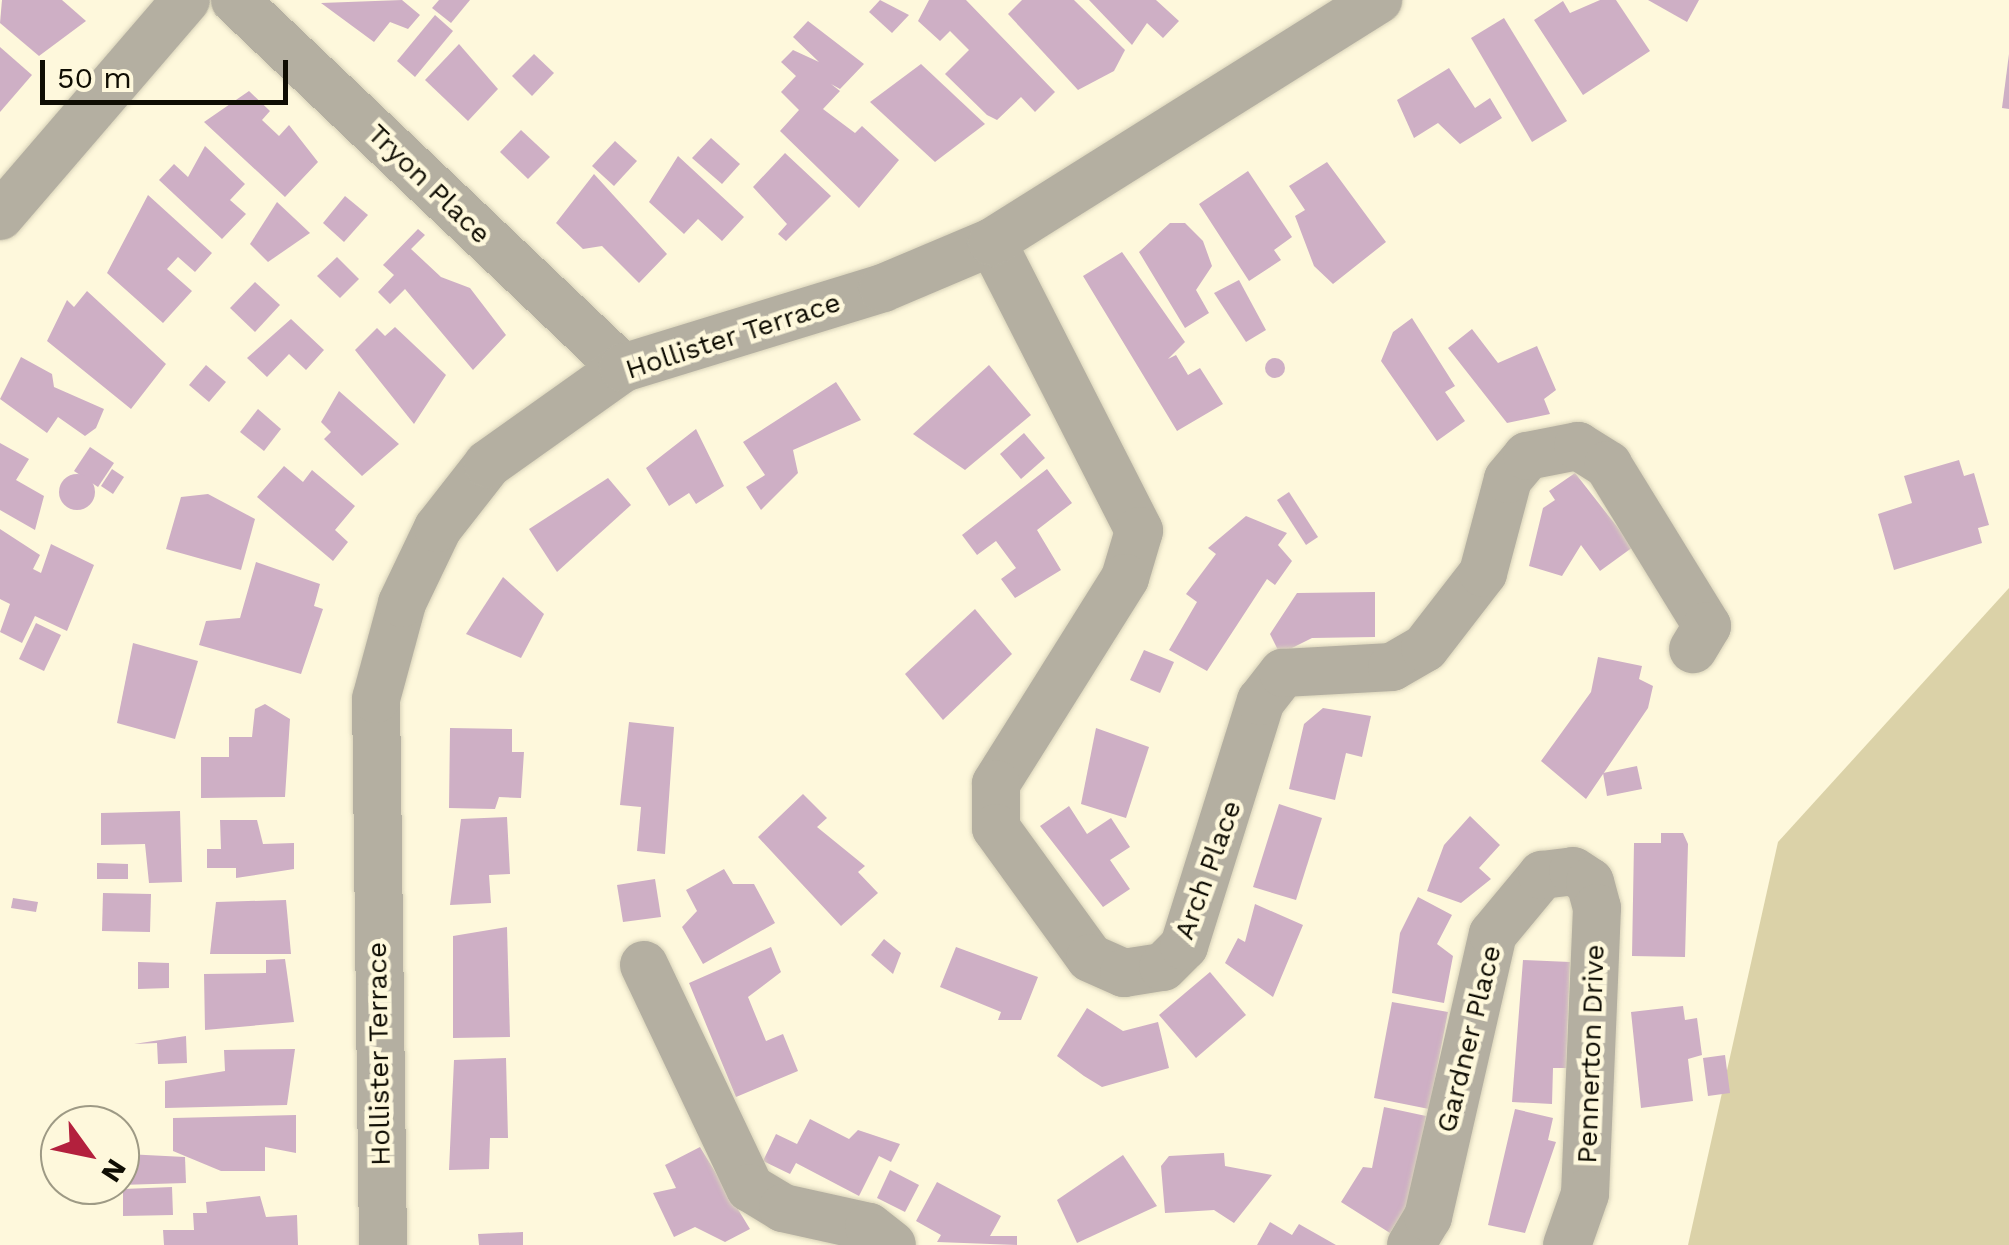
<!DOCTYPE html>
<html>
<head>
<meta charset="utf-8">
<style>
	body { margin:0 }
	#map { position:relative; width:2009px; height:1245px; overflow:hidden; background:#fef8dc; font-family:"Work Sans",sans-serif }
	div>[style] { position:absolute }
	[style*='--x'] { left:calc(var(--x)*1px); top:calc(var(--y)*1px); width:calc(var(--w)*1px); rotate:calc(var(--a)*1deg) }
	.green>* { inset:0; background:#dbd2a8 }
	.building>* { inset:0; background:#ceafc5 }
	.round { border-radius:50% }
	.roads { filter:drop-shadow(0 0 2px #d8d2b9) drop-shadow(0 0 2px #d8d2b9) }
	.minor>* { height:48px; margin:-24px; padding:0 24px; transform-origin:24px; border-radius:24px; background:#b4afa1 }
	span { translate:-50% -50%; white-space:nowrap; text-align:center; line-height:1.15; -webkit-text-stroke:9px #fef8dc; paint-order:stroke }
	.street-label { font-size:28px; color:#0f0d03 }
	.north { position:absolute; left:40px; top:1105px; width:100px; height:100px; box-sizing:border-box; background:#fef8dc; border:2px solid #9e9a85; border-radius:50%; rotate:123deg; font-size:28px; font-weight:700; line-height:40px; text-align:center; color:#0f0d03 }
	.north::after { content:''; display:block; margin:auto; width:35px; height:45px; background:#b3203d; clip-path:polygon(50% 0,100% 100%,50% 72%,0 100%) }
	.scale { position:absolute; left:40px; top:60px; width:248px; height:45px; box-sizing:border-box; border:5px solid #0f0d03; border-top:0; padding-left:12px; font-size:30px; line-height:35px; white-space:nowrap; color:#0f0d03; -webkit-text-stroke:8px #fef8dc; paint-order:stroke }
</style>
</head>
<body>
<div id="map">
	<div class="green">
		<div style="clip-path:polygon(2009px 588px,2009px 1245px,1688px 1245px,1778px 842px)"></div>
	</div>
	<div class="building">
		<div style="clip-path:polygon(2px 0,62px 0,86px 21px,39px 56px,0 23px)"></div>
		<div style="clip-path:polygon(402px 0,420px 15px,408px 29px,390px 22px,374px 42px,321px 3px)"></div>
		<div style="clip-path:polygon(439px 0,470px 0,451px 23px,432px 8px)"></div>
		<div style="clip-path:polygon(880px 0,909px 15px,892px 33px,869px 12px)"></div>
		<div style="clip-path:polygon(929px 0,966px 0,1055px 92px,1035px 112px,1021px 97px,997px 120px,987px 115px,945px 74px,969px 50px,950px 31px,940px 41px,918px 21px)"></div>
		<div style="clip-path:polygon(1022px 0,1074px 0,1125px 50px,1114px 71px,1078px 90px,1008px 14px)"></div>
		<div style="clip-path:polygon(1089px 0,1156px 0,1179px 21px,1163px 38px,1147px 23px,1132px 45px)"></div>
		<div style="clip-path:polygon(1600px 0,1616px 0,1650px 51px,1583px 95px,1534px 20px,1563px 1px,1570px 13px)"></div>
		<div style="clip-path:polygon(1648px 0,1699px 0,1687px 22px)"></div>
		<div style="clip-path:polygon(435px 15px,453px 31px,415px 77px,397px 61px)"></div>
		<div style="clip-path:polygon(1504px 18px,1567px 121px,1532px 142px,1471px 38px)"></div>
		<div style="clip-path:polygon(808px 21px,864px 64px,840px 89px,831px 84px,840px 91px,823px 109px,855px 133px,862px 126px,899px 160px,859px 208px,780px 131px,799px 110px,781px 92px,796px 76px,781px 62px,793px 50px,819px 62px,793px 37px)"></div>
		<div style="clip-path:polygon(459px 44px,498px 89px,468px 121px,425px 80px)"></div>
		<div style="clip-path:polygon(0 47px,32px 75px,0 112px)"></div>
		<div style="clip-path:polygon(534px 54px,554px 73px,532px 96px,512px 76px)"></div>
		<div style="clip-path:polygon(2009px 54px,2009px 109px,2002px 108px)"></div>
		<div style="clip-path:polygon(921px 64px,985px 124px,935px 162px,870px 102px)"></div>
		<div style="clip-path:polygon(1449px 68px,1475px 108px,1490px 98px,1502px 118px,1460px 144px,1438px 123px,1414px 138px,1397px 100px)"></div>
		<div style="clip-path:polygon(249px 91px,270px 111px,262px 120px,279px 136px,289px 125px,318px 162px,285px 197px,204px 122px)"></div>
		<div style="clip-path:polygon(521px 130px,550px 157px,528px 179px,500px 152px)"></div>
		<div style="clip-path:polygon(711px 138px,740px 164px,722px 184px,692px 158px)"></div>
		<div style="clip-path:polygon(615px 141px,637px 161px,614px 186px,592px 166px)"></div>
		<div style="clip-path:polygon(205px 146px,245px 184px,230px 200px,246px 214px,222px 239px,159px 180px,174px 164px,188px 177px)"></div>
		<div style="clip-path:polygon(785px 153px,831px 196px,786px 241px,778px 234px,787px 224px,753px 187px)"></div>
		<div style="clip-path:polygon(678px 156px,744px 217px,722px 241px,698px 219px,684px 234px,649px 202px)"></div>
		<div style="clip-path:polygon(1327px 162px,1386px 242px,1333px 284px,1314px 266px,1295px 216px,1305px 210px,1289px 186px)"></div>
		<div style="clip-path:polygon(1248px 171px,1292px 237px,1274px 250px,1281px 260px,1249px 281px,1199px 204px)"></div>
		<div style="clip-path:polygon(594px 174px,667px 254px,639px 283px,602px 246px,583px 249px,556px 223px)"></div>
		<div style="clip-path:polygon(148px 195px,212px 253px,195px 272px,178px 257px,167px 269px,192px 291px,163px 323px,107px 273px)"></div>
		<div style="clip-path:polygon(345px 196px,368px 215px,344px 242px,323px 223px)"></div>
		<div style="clip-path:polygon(277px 202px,310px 233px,268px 262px,250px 244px)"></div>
		<div style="clip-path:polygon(1170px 223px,1185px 223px,1203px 241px,1212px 266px,1196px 290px,1209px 313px,1185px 328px,1139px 252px)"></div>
		<div style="clip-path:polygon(418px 229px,425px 235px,411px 249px,441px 277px,470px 288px,506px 335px,473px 370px,405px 289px,390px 304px,378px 292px,394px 275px,383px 265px)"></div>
		<div style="clip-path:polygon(1122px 252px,1185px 342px,1168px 359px,1176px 355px,1188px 375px,1200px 368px,1223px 404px,1177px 431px,1083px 276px)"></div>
		<div style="clip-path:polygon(337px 257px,359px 279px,340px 298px,317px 276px)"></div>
		<div style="clip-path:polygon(1239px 280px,1266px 330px,1246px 342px,1214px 293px)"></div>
		<div style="clip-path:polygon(255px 282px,280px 305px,255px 332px,230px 308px)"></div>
		<div style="clip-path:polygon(87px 291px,166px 364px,131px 409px,47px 341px,67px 300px,74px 307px)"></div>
		<div style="clip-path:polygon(1412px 318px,1455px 386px,1445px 392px,1465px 421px,1437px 441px,1381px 361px,1393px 332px)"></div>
		<div style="clip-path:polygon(291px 319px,324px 350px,306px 370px,289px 354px,267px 377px,247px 358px)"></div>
		<div style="clip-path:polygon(395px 327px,446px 375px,414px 424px,355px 350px,377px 328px,385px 336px)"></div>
		<div style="clip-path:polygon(1472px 329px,1498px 363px,1537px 346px,1556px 390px,1544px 399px,1550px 414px,1507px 423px,1448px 348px)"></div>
		<div style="clip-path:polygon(21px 357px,52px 374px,54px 387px,104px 409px,96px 428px,85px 436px,58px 417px,47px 433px,0 399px)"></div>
		<div class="round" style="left:1265px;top:358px;width:20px;height:20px"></div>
		<div style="clip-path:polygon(206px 365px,226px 382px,209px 402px,189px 385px)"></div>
		<div style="clip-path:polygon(989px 365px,1031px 415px,965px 470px,913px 434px)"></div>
		<div style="clip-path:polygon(836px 382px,861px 420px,793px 450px,798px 473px,761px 510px,746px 487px,765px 475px,743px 442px)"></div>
		<div style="clip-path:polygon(339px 391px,399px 444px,362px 476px,324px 439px,331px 432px,321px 422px)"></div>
		<div style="clip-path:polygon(258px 409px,281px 429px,264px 451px,240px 432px)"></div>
		<div style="clip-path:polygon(696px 429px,724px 486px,696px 504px,689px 493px,669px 506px,646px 468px)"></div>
		<div style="clip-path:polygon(1024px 433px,1045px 458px,1021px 479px,1000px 454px)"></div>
		<div style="clip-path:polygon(0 443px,29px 459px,16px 480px,44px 496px,35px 530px,0 510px)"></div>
		<div style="clip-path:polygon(90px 447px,114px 463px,98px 487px,74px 471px)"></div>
		<div style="clip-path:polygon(1959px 460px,1964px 476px,1974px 473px,1989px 525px,1978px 528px,1982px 543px,1894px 570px,1878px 514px,1912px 503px,1904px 476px)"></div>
		<div style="clip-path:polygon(284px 466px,303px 482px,312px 470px,355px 506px,335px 530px,348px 542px,333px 561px,257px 497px)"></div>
		<div style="clip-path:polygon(112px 469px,124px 477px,113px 494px,101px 486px)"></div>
		<div style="clip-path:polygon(1047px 469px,1072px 503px,1037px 530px,1061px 570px,1015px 598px,1001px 579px,1016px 568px,996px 541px,977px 555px,962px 535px)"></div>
		<div style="clip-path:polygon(1575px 473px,1633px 547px,1600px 571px,1581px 545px,1562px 576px,1529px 566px,1543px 508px,1555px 500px,1549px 491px)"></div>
		<div class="round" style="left:59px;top:474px;width:36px;height:36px"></div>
		<div style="clip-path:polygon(608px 478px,631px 505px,557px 572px,529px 529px)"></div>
		<div style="clip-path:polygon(1289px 492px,1318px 537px,1306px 545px,1277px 500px)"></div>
		<div style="clip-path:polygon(208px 494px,255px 519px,241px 570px,166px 549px,181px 497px)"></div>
		<div style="clip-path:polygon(1246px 516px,1287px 533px,1278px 545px,1292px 561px,1275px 585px,1267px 579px,1207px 671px,1169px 650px,1197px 602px,1186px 594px,1216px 554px,1208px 548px)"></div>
		<div style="clip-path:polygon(0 529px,40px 555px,33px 569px,41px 573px,51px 544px,94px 565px,67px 631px,35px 616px,22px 643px,0 632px,10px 604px,0 599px)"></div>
		<div style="clip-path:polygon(256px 562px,320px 584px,314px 606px,323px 609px,301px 674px,199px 645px,206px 621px,240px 618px)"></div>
		<div style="clip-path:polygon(503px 577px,544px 614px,521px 658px,466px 634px)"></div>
		<div style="clip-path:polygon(1375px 592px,1375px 637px,1312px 638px,1280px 654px,1270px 634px,1297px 593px)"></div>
		<div style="clip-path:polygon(975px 609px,1012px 654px,943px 720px,905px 674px)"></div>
		<div style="clip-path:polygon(36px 623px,61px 635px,44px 671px,19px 659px)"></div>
		<div style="clip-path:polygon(133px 643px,198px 661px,175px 739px,117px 723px)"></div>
		<div style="clip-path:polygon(1144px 650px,1174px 662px,1160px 693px,1130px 680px)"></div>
		<div style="clip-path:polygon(1598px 657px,1642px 666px,1639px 679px,1653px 686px,1648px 708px,1586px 799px,1541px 761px,1591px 692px)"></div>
		<div style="clip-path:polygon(265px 704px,290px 719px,285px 797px,201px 798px,201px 757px,229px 757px,229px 737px,252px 737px,255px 709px)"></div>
		<div style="clip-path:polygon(1323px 708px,1371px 716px,1362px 757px,1346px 753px,1335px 800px,1289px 789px,1304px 724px)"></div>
		<div style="clip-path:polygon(629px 722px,674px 727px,665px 854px,637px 851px,641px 807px,620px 805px)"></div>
		<div style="clip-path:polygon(450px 728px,512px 729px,512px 752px,524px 752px,521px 798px,499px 797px,495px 809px,449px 808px)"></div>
		<div style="clip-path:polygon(1096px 728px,1149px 747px,1126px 818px,1081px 804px)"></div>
		<div style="clip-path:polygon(1637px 766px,1642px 789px,1607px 796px,1603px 773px)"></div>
		<div style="clip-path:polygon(803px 794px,827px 818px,817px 827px,865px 866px,858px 872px,878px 893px,841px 926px,758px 837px)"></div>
		<div style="clip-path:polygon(1279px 804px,1322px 818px,1296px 900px,1253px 887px)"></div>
		<div style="clip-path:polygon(1069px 806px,1087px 834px,1111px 818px,1130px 847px,1110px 860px,1130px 889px,1103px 907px,1040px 826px)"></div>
		<div style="clip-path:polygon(180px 811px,182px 882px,149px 883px,145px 844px,101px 845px,101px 813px)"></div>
		<div style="clip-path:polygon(1470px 816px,1500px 845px,1479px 868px,1491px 879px,1461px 903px,1427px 891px,1444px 845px)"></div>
		<div style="clip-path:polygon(507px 817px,510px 874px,489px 875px,491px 903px,450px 905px,461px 819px)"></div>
		<div style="clip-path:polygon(220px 820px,257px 820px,263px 844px,294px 843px,294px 869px,236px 878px,236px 868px,207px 868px,207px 849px,221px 849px)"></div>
		<div style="clip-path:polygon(1661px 833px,1683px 833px,1688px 844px,1685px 957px,1632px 956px,1634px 843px,1661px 843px)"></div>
		<div style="clip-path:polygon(97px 863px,128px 864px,128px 879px,97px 879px)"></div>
		<div style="clip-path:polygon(724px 869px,733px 884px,754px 884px,775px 923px,703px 964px,682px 927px,697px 911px,686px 890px)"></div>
		<div style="clip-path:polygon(655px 879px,661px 917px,623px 922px,617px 885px)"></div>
		<div style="clip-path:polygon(103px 893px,151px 894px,150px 932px,102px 931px)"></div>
		<div style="clip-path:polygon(1418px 897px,1452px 915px,1437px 944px,1453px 956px,1444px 1003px,1392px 993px,1400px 933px)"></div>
		<div style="clip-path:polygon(13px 898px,38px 902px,36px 912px,11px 908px)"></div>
		<div style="clip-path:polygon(286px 900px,291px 954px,210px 954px,216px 902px)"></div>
		<div style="clip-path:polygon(1255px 904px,1303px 925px,1273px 997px,1225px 963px,1238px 938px,1245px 942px)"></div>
		<div style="clip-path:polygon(507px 927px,510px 1037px,453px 1038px,453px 936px)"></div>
		<div style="clip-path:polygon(884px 939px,901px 953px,893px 974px,871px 955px)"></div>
		<div style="clip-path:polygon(771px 947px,781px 972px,748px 997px,766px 1041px,783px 1034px,798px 1071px,736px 1097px,689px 983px)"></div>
		<div style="clip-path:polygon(956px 947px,1038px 977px,1021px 1020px,998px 1020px,1001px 1012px,940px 987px)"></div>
		<div style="clip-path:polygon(285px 959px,294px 1022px,205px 1030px,204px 974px,266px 973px,266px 960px)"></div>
		<div style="clip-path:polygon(1523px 960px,1570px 962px,1566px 1068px,1553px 1068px,1552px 1104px,1512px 1102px)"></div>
		<div style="clip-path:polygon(138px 962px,169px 963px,169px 988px,138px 989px)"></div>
		<div style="clip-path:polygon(1210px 972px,1246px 1015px,1196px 1058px,1159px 1015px)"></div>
		<div style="clip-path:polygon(1392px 1002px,1448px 1012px,1429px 1109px,1374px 1098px)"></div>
		<div style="clip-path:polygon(1683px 1006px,1685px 1020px,1697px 1018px,1702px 1055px,1688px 1059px,1693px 1101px,1641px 1108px,1631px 1012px)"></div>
		<div style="clip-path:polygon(1087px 1008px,1123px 1031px,1158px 1022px,1169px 1068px,1102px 1087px,1084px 1076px,1057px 1056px)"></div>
		<div style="clip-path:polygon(186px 1036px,187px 1063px,158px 1064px,157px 1043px,134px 1044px)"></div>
		<div style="clip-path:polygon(295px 1049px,287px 1105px,165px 1108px,165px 1081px,225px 1071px,224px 1050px)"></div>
		<div style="clip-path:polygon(1725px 1055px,1730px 1093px,1708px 1096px,1703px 1058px)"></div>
		<div style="clip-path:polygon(506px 1058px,508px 1138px,490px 1138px,489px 1169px,449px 1170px,454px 1060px)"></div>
		<div style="clip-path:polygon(1384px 1107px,1426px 1116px,1411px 1199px,1390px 1233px,1341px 1202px,1363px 1167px,1372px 1168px)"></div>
		<div style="clip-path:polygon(1515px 1109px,1553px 1118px,1548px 1140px,1556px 1142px,1525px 1233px,1488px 1225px)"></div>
		<div style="clip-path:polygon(296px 1115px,296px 1153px,265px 1147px,265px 1171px,221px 1171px,173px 1151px,173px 1118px)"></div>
		<div style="clip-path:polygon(810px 1119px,849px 1139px,858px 1130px,900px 1144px,891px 1162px,879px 1156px,859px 1196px,796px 1163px,790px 1174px,763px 1161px,776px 1134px,797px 1144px)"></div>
		<div style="clip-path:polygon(700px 1147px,750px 1229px,725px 1242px,695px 1227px,674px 1237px,653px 1193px,676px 1188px,665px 1165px)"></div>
		<div style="clip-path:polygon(1224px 1153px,1225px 1166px,1272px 1175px,1234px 1223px,1214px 1210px,1165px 1213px,1161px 1166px,1169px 1156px)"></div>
		<div style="clip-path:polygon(126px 1154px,185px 1157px,186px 1183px,120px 1185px)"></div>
		<div style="clip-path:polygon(1123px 1155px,1157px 1206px,1077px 1243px,1057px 1200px)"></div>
		<div style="clip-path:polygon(890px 1170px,919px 1185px,905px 1212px,877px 1198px)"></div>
		<div style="clip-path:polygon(937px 1182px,1001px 1216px,990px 1236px,1017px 1236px,1017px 1245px,937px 1242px,941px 1235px,916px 1221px)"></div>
		<div style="clip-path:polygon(172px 1187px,173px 1215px,123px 1216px,123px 1189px)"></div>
		<div style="clip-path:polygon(260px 1196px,266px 1217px,297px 1215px,298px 1245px,164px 1245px,163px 1230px,194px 1230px,193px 1213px,207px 1213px,206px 1202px)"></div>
		<div style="clip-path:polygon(1270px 1222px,1292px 1235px,1299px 1224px,1336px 1245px,1257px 1245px)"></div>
		<div style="clip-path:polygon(523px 1232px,523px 1245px,479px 1245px,478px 1234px)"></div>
	</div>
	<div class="roads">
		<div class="minor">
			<div style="--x:235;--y:0;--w:535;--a:43.48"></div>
			<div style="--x:0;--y:216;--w:285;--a:-49.3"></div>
			<div style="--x:992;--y:242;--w:324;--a:63"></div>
			<div style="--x:1139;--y:531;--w:49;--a:106.6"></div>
			<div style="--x:1125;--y:578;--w:243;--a:122.1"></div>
			<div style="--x:996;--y:784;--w:44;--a:90"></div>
			<div style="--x:996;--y:828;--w:160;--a:54.1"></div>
			<div style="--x:1090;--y:958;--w:37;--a:24"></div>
			<div style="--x:1124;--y:973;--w:39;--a:-9"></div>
			<div style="--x:1163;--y:967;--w:30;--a:-45"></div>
			<div style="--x:1184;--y:946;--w:257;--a:-72.6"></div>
			<div style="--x:1261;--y:701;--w:36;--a:-52"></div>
			<div style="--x:1283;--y:673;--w:109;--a:-3.2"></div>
			<div style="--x:1392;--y:667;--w:38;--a:-30"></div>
			<div style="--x:1425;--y:648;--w:95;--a:-52.3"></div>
			<div style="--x:1483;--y:573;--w:97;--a:-75.1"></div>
			<div style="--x:1508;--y:479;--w:30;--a:-50"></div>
			<div style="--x:1527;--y:456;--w:52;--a:-11.1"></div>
			<div style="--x:1578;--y:446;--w:36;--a:32"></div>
			<div style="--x:1608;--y:465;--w:189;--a:58.4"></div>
			<div style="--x:1707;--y:626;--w:27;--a:121"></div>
			<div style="--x:644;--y:965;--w:247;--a:64.6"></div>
			<div style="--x:750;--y:1188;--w:39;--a:31"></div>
			<div style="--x:783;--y:1208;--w:88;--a:12.5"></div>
			<div style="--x:869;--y:1227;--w:29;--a:38"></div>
			<div style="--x:383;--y:1245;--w:546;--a:-90.73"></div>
			<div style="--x:376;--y:699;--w:99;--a:-74.8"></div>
			<div style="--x:402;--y:603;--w:83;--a:-64.4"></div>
			<div style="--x:438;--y:528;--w:81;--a:-52"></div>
			<div style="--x:488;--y:464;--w:166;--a:-35.4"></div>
			<div style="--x:623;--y:368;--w:272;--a:-17.1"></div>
			<div style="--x:883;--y:288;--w:118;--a:-22.9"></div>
			<div style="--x:992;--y:242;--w:456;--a:-32.1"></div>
			<div style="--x:1411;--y:1245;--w:33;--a:-59"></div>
			<div style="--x:1428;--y:1217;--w:290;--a:-77.1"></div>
			<div style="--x:1493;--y:934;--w:77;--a:-50.3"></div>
			<div style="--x:1542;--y:875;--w:31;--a:-7"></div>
			<div style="--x:1573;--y:871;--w:20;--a:33"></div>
			<div style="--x:1590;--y:882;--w:27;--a:75"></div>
			<div style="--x:1597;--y:908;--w:286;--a:92.4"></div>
			<div style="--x:1585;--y:1194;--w:54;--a:109.4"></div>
		</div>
	</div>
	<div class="street-label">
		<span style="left:429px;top:184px;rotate:44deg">Tryon Place</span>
		<span style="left:733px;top:336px;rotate:-18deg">Hollister Terrace</span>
		<span style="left:1208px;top:870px;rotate:-70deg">Arch Place</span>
		<span style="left:1469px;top:1039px;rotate:-76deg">Gardner Place</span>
		<span style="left:379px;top:1054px;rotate:-91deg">Hollister Terrace</span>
		<span style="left:1591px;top:1054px;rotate:-88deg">Pennerton Drive</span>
	</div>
	<div class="north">N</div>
	<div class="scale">50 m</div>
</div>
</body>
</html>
